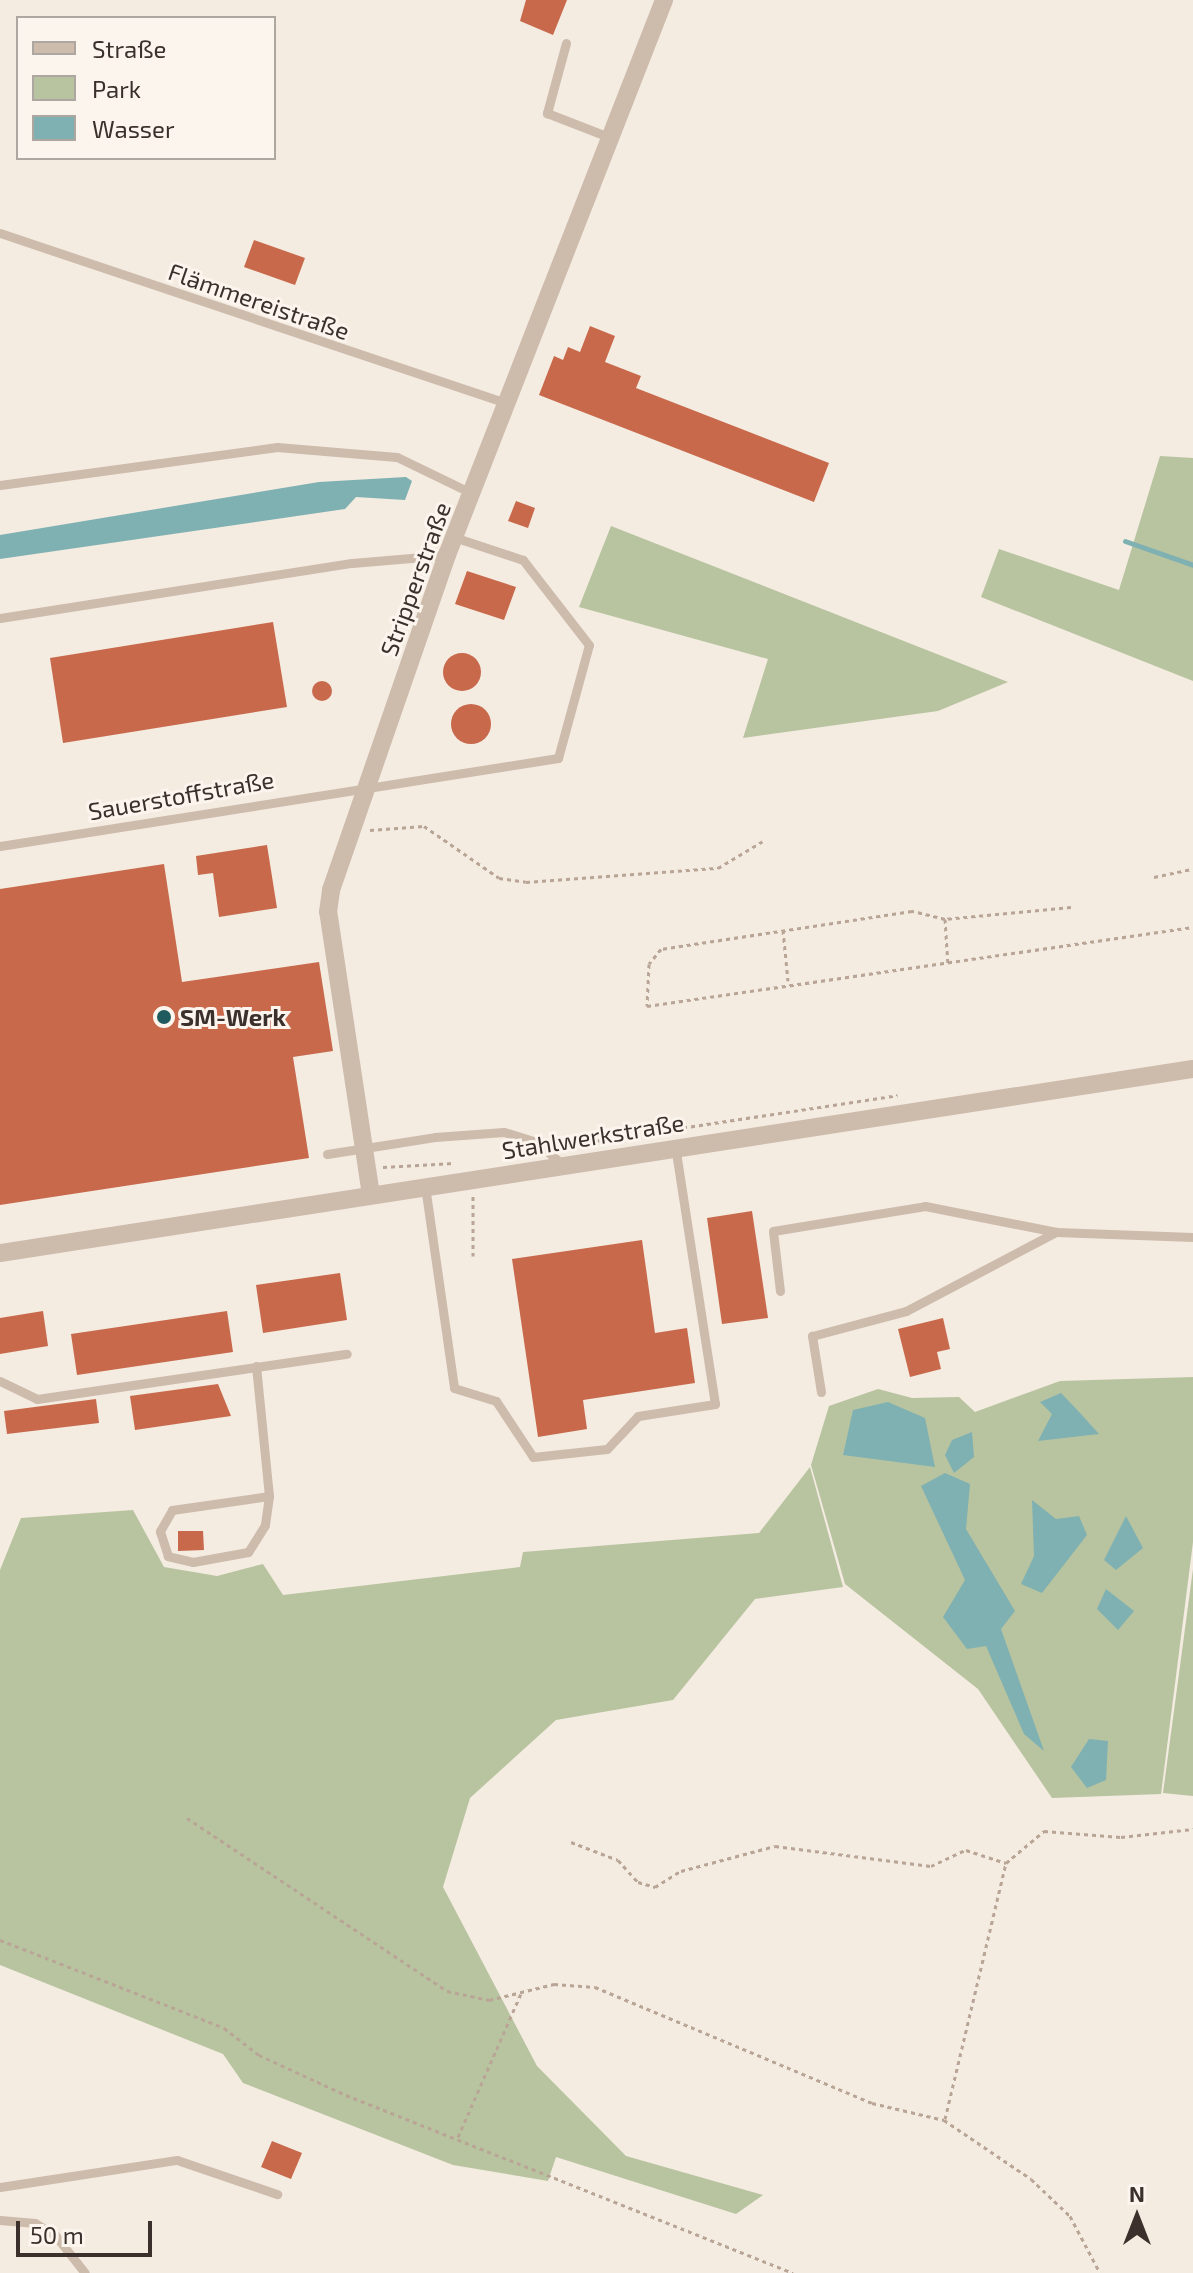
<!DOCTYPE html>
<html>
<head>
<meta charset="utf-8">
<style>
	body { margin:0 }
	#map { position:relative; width:1193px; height:2273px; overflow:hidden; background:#f4ebe1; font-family:"Exo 2",sans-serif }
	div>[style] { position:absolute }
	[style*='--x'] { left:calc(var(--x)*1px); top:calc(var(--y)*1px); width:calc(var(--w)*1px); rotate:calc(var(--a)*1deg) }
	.green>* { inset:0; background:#b8c4a0 }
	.water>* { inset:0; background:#7fb0b2 }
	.stream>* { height:5px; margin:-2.5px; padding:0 2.5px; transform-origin:2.5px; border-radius:2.5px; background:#7fb0b2 }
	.building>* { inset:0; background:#c8694b }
	.round { border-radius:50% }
	.path>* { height:3px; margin-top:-1.5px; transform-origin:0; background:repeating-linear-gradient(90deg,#b9a596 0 4px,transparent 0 8px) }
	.lane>* { height:9px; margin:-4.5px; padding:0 4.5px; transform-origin:4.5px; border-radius:4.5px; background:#cdbbac }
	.street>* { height:18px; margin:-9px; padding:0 9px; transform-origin:9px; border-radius:9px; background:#cdbbac }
	.lane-bridge>* { height:9px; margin:-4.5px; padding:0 4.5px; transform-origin:4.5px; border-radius:4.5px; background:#cdbbac }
	.dots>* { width:22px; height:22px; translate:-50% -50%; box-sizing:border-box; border:4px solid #fbf5ee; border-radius:50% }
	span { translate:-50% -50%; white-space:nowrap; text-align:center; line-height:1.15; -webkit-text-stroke:6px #fbf5ee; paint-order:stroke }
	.street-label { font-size:24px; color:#3b302b }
	.poi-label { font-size:24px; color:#3b302b; font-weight:700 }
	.left { translate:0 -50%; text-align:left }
	.legend { position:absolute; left:16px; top:16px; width:260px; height:144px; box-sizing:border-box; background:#fbf5ee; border:2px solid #aea6a0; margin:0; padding:10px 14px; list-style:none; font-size:24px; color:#3b302b }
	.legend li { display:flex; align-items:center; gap:16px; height:40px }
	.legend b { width:40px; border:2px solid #aea6a0 }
	.north { position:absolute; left:1097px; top:2177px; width:80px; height:80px; -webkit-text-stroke:6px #fbf5ee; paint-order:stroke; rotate:0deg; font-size:22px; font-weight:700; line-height:32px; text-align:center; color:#3b302b }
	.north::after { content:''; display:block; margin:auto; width:28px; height:36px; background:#3b302b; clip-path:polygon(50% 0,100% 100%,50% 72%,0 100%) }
	.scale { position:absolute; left:16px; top:2221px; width:136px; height:36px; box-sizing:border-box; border:4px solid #3b302b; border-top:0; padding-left:10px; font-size:24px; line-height:28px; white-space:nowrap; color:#3b302b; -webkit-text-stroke:6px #fbf5ee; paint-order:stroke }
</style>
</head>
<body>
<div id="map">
	<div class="green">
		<div style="clip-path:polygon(1160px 456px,1193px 458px,1193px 681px,981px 597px,999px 549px,1119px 590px)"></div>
		<div style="clip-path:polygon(611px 526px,1008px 682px,938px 711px,743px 738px,768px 659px,579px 607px)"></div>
		<div style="clip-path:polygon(1193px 1377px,1193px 1542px,1161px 1794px,1052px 1798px,978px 1689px,845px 1584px,811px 1465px,829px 1406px,878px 1389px,912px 1398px,959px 1397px,975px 1412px,1060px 1381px)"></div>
		<div style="clip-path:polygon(810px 1467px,843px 1587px,755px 1599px,673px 1700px,556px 1720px,470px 1798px,443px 1887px,537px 2066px,626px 2156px,763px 2195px,736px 2214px,556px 2157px,548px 2181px,453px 2165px,243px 2083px,223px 2054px,0 1965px,0 1570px,21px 1518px,133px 1510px,164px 1567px,217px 1576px,263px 1564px,283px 1595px,520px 1567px,523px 1552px,759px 1533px)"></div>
		<div style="clip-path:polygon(1193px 1569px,1193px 1796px,1163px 1793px)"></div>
	</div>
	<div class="water">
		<div style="clip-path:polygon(406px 477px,412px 481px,405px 500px,356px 497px,345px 509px,0 559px,0 535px,319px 482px)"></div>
		<div style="clip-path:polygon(1061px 1393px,1081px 1414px,1099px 1434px,1038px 1441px,1052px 1414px,1040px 1402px)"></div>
		<div style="clip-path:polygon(888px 1402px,925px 1418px,935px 1467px,843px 1455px,853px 1410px)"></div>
		<div style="clip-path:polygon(972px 1432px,974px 1457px,954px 1473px,945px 1455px,952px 1440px)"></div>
		<div style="clip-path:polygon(945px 1473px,970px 1484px,966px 1529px,1015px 1611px,1001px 1629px,1044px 1751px,1024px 1734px,986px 1646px,967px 1649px,943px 1617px,965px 1580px,921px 1486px)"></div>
		<div style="clip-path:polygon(1032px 1500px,1056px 1519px,1079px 1516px,1087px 1535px,1042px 1593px,1021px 1584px,1034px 1556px)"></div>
		<div style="clip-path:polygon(1126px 1516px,1143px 1548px,1116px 1570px,1104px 1560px)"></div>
		<div style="clip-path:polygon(1106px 1589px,1134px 1611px,1118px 1630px,1097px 1609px)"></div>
		<div style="clip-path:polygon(1089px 1739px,1108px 1741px,1106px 1780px,1087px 1788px,1071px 1767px)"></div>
	</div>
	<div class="stream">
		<div style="--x:1125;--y:541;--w:72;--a:19.4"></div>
	</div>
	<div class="building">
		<div style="clip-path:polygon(526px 0,567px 0,553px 35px,520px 21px)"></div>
		<div style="clip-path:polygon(254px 240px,305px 258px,295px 285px,244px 267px)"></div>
		<div style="clip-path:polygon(590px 326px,615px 336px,605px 362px,641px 376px,636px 388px,829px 463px,814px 502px,539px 395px,554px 356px,563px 360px,568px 347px,580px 352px)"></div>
		<div style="clip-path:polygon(516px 501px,535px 508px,528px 528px,508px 521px)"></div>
		<div style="clip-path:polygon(467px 571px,516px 587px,504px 620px,455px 604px)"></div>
		<div style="clip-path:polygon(273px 622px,287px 707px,63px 743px,50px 658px)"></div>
		<div class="round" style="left:443px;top:653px;width:38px;height:38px"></div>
		<div class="round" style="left:312px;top:681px;width:20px;height:20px"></div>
		<div class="round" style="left:451px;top:704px;width:40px;height:40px"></div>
		<div style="clip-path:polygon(267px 845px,277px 908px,219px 917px,213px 873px,198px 875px,196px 856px)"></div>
		<div style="clip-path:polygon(164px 864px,182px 982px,319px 962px,333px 1051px,293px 1057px,309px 1158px,0 1205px,0 889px)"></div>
		<div style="clip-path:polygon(752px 1211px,768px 1318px,722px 1324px,707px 1218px)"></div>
		<div style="clip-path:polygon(642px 1240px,655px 1333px,687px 1328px,695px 1383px,583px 1400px,587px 1429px,538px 1437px,512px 1259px)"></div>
		<div style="clip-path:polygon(340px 1273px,347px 1320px,263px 1333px,256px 1285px)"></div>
		<div style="clip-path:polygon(43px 1311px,48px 1346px,0 1354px,0 1318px)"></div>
		<div style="clip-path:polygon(227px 1311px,233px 1352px,77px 1375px,71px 1334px)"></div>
		<div style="clip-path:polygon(943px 1318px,950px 1349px,937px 1352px,941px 1369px,910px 1377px,898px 1329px)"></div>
		<div style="clip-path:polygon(218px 1384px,231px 1416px,135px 1430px,130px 1396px)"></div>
		<div style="clip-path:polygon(96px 1399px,99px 1423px,7px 1434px,4px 1411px)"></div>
		<div style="clip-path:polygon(178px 1531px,203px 1531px,204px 1550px,178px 1551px)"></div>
		<div style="clip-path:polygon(272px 2141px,302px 2153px,291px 2179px,261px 2167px)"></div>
	</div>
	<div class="path">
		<div style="--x:370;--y:830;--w:54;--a:-4.2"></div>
		<div style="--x:424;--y:826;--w:91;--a:34.7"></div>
		<div style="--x:499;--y:878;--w:27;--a:8"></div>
		<div style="--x:526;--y:882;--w:193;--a:-4.2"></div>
		<div style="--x:718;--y:868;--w:52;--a:-31"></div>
		<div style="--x:1154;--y:877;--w:40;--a:-12"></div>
		<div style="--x:1071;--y:907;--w:127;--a:174.6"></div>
		<div style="--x:945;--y:919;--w:34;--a:-166"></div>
		<div style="--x:912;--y:911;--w:254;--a:171.4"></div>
		<div style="--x:661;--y:949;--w:19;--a:129"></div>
		<div style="--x:649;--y:964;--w:42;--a:92.7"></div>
		<div style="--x:647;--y:1006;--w:552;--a:-8.23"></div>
		<div style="--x:945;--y:919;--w:46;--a:86.3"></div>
		<div style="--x:783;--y:930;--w:51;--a:84.4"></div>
		<div style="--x:588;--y:1142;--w:313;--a:-8.6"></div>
		<div style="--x:383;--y:1167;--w:71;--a:-3.2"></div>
		<div style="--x:473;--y:1256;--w:60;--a:-90"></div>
		<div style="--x:187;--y:1818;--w:312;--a:33.6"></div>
		<div style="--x:447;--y:1991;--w:43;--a:12.1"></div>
		<div style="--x:489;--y:2000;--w:67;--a:-13.8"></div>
		<div style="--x:554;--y:1984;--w:41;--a:4.2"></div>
		<div style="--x:595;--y:1987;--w:300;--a:22.7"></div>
		<div style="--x:872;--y:2103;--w:74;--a:13.3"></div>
		<div style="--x:944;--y:2120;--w:105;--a:34.1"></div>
		<div style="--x:1031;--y:2179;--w:54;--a:43.5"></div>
		<div style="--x:1070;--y:2216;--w:64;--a:62.2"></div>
		<div style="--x:571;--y:1842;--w:50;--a:21"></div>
		<div style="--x:618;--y:1860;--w:30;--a:48"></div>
		<div style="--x:638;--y:1882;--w:18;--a:16"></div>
		<div style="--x:655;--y:1887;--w:31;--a:-32"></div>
		<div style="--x:681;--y:1871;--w:97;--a:-14.9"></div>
		<div style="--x:775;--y:1846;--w:157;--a:7.3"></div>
		<div style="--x:931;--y:1866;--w:38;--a:-25"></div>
		<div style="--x:966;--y:1850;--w:42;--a:18"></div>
		<div style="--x:0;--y:1940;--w:241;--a:21.4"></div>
		<div style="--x:224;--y:2028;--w:44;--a:37.6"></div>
		<div style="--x:259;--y:2055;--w:96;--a:24.7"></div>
		<div style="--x:346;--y:2095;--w:481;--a:21.7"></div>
		<div style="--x:945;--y:2119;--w:263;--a:-76.6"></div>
		<div style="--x:1006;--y:1863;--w:50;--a:-40.1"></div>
		<div style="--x:1044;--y:1831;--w:77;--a:4.5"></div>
		<div style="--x:1121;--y:1837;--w:72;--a:-6.3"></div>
		<div style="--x:458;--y:2137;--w:159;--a:-66.3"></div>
	</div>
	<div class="lane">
		<div style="--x:566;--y:43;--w:73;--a:105.2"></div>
		<div style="--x:547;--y:113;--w:69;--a:21.3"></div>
		<div style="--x:0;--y:233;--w:534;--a:18.57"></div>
		<div style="--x:0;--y:485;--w:280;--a:-7.8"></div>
		<div style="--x:277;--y:447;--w:120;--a:4.8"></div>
		<div style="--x:397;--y:457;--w:82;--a:25.9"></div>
		<div style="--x:0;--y:618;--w:356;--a:-8.9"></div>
		<div style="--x:352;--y:563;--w:95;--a:-4.8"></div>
		<div style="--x:0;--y:846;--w:565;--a:-8.96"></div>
		<div style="--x:558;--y:758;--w:117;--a:-74.7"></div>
		<div style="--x:589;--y:645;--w:108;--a:-127.8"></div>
		<div style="--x:523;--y:560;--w:73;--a:-161.6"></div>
		<div style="--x:435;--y:1137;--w:69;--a:-4.1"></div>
		<div style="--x:504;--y:1132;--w:34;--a:17"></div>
		<div style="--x:536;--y:1142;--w:34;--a:40"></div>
		<div style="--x:425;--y:1186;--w:204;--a:81.8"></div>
		<div style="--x:454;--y:1388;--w:44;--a:17.2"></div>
		<div style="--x:496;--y:1401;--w:67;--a:56.5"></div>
		<div style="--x:533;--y:1457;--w:74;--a:-6.2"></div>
		<div style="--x:607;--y:1449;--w:45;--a:-46.8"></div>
		<div style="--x:638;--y:1416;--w:78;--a:-8.9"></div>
		<div style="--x:715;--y:1404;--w:260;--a:-98.8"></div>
		<div style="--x:780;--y:1291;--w:60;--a:-96.7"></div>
		<div style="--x:773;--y:1231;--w:154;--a:-9.3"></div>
		<div style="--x:925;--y:1206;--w:134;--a:11.2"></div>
		<div style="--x:256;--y:1366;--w:131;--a:84.3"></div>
		<div style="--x:269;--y:1496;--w:29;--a:98"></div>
		<div style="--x:265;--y:1525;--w:32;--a:122"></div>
		<div style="--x:248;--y:1552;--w:56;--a:169.7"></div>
		<div style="--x:193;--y:1562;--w:26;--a:-167"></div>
		<div style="--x:168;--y:1556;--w:26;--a:-108"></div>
		<div style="--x:160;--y:1531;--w:24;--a:-60"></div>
		<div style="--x:172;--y:1510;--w:98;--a:-8.2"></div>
		<div style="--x:0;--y:1381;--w:41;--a:25.9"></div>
		<div style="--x:37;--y:1399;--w:313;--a:-8.3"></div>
		<div style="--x:821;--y:1392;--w:57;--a:-99.1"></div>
		<div style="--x:812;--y:1336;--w:97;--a:-14.9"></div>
		<div style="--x:906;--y:1311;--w:170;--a:-27.8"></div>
		<div style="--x:1056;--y:1232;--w:137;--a:2.1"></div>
		<div style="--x:0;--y:2187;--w:179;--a:-8.7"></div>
		<div style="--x:177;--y:2160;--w:106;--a:18.8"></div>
		<div style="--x:0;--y:2220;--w:35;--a:5"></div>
		<div style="--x:35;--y:2223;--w:23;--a:31"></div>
		<div style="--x:55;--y:2235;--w:48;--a:51.7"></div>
	</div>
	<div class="street">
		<div style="--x:371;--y:1195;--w:286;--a:-98.6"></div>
		<div style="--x:328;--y:912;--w:22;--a:-82"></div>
		<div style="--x:331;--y:890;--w:355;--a:-70.9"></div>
		<div style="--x:447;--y:555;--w:596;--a:-68.64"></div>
		<div style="--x:0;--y:1253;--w:1207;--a:-8.77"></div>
	</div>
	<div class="lane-bridge">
		<div style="--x:327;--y:1154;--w:109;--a:-8.9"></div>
	</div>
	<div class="dots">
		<div style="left:164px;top:1017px;background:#1f5a5e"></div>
	</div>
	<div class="street-label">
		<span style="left:259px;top:301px;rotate:19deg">Flämmereistraße</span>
		<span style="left:415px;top:579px;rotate:-70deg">Stripperstraße</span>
		<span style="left:181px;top:795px;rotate:-10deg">Sauerstoffstraße</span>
		<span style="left:593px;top:1136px;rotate:-9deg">Stahlwerkstraße</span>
	</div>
	<div class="poi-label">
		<span class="left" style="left:180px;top:1017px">SM-Werk</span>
	</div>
	<ul class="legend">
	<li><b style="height:10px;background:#cdbbac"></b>Straße</li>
	<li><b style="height:22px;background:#b8c4a0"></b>Park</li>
	<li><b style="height:22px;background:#7fb0b2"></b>Wasser</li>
	</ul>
	<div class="north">N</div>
	<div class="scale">50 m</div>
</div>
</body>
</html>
